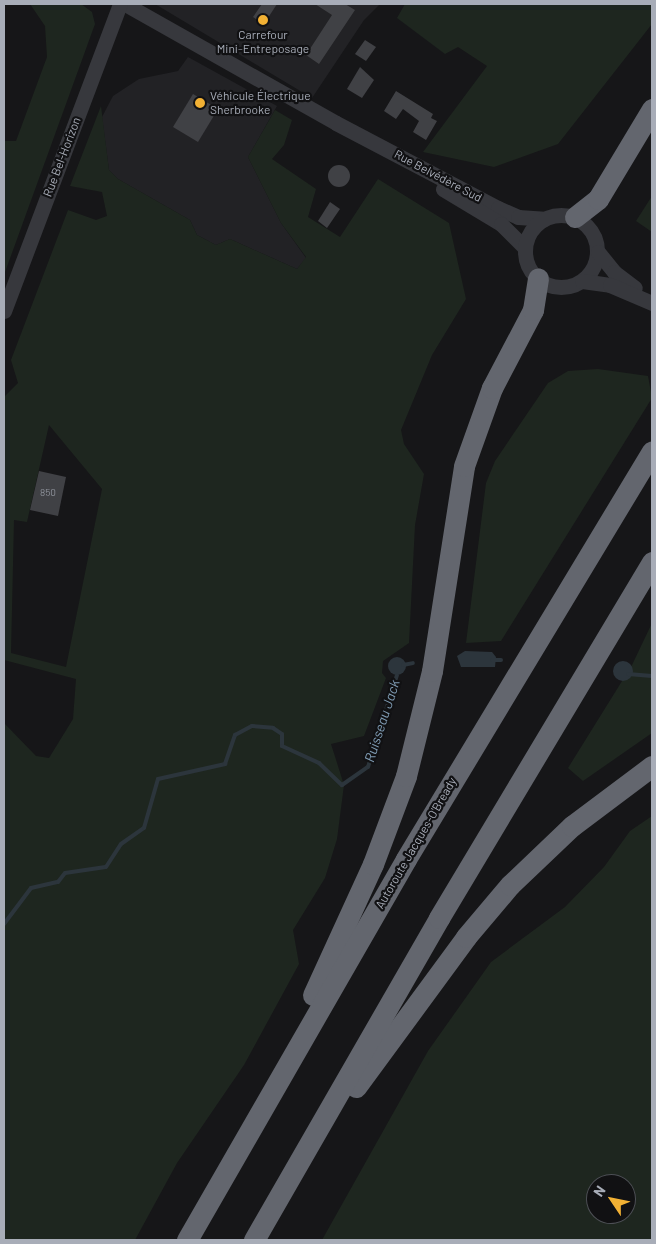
<!DOCTYPE html>
<html>
<head>
<meta charset="utf-8">
<style>
	body { margin:0 }
	#map { position:relative; width:656px; height:1244px; overflow:hidden; background:#161618; font-family:Barlow,sans-serif }
	div>[style] { position:absolute }
	[style*='--x'] { left:calc(var(--x)*1px); top:calc(var(--y)*1px); width:calc(var(--w)*1px); rotate:calc(var(--a)*1deg) }
	.built>* { inset:0; background:#222225 }
	.green>* { inset:0; background:#1e261f }
	.water>* { inset:0; background:#2c353c }
	.round { border-radius:50% }
	.stream>* { height:4px; margin:-2px; padding:0 2px; transform-origin:2px; border-radius:2px; background:#2c353c }
	.building>* { inset:0; background:#404145 }
	.tertiary>* { height:15px; margin:-7.5px; padding:0 7.5px; transform-origin:7.5px; border-radius:7.5px; background:#37383d }
	.tertiary>.ring { margin:-7.5px; padding:0; box-sizing:content-box; background:none; border:15px solid #37383d; border-radius:50% }
	.motorway>* { height:21px; margin:-10.5px; padding:0 10.5px; transform-origin:10.5px; border-radius:10.5px; background:#63666e }
	.dots>* { width:14px; height:14px; translate:-50% -50%; box-sizing:border-box; border:2px solid #111113; border-radius:50% }
	span { translate:-50% -50%; white-space:nowrap; text-align:center; line-height:1.15; -webkit-text-stroke:4.5px #111113; paint-order:stroke }
	.number-label { font-size:10px; color:#8e929b }
	.number-label span { -webkit-text-stroke-width:0 }
	.poi-label { font-size:12px; color:#a8adb8 }
	.left { translate:0 -50%; text-align:left }
	.street-label { font-size:12px; color:#a8adb8 }
	.water-label { font-size:14px; color:#7f9bb3; font-style:italic }
	.frame { position:absolute; inset:0; border:5px solid #a8adb8; pointer-events:none }
	.north { position:absolute; left:586px; top:1174px; width:50px; height:50px; box-sizing:border-box; background:#111113; border:1px solid #4d4f55; border-radius:50%; rotate:304deg; font-size:14px; font-weight:700; line-height:20px; text-align:center; color:#a8adb8 }
	.north::after { content:''; display:block; margin:auto; width:18px; height:22px; background:#f2b134; clip-path:polygon(50% 0,100% 100%,50% 72%,0 100%) }
</style>
</head>
<body>
<div id="map">
	<div class="built">
		<div style="clip-path:polygon(155px 4px,380px 4px,364px 20px,312px 98px)"></div>
		<div style="clip-path:polygon(188px 57px,277px 106px,248px 157px,281px 223px,306px 258px,297px 269px,230px 239px,216px 245px,197px 235px,190px 220px,118px 179px,109px 170px,102px 117px,113px 96px,139px 79px,178px 71px)"></div>
	</div>
	<div class="green">
		<div style="clip-path:polygon(30px 4px,81px 4px,92px 12px,95px 24px,4px 275px,4px 141px,16px 141px,47px 57px,45px 26px)"></div>
		<div style="clip-path:polygon(405px 4px,652px 4px,652px 24px,558px 144px,494px 167px,423px 152px,487px 66px,458px 47px,445px 54px,397px 18px)"></div>
		<div style="clip-path:polygon(evenodd,101px 106px,109px 170px,118px 179px,190px 220px,197px 235px,216px 245px,230px 239px,297px 269px,306px 257px,281px 223px,248px 157px,275px 110px,292px 120px,284px 145px,272px 159px,316px 189px,308px 217px,340px 237px,378px 179px,449px 223px,466px 299px,432px 355px,401px 430px,404px 444px,424px 474px,415px 525px,409px 643px,383px 661px,382px 673px,386px 678px,364px 736px,331px 744px,344px 785px,337px 839px,325px 878px,293px 930px,299px 964px,244px 1065px,177px 1163px,135px 1240px,4px 1240px,4px 723px,36px 756px,49px 758px,73px 719px,76px 679px,4px 660px,4px 397px,18px 383px,11px 360px,68px 210px,96px 220px,107px 216px,102px 192px,70px 186px,101px 106px,49px 425px,102px 489px,66px 667px,11px 653px,14px 520px,27px 522px,49px 425px)"></div>
		<div style="clip-path:polygon(652px 196px,652px 232px,636px 221px)"></div>
		<div style="clip-path:polygon(598px 369px,648px 376px,652px 398px,501px 641px,466px 643px,486px 483px,495px 461px,548px 383px,568px 371px)"></div>
		<div style="clip-path:polygon(652px 623px,652px 733px,583px 781px,568px 768px,632px 665px)"></div>
		<div style="clip-path:polygon(evenodd,652px 816px,652px 1240px,322px 1240px,428px 1051px,491px 962px,565px 907px,604px 867px,630px 831px,652px 816px,596px 1184px,626px 1184px,626px 1214px,596px 1214px,596px 1184px)"></div>
	</div>
	<div class="water">
		<div style="clip-path:polygon(465px 651px,492px 652px,496px 657px,495px 667px,461px 667px,457px 656px)"></div>
		<div class="round" style="left:388px;top:657px;width:18px;height:18px"></div>
		<div class="round" style="left:613px;top:661px;width:20px;height:20px"></div>
	</div>
	<div class="stream">
		<div style="--x:492;--y:660;--w:9;--a:0"></div>
		<div style="--x:403;--y:665;--w:10;--a:-11"></div>
		<div style="--x:628;--y:674;--w:24;--a:5"></div>
		<div style="--x:4;--y:924;--w:45;--a:-53.1"></div>
		<div style="--x:31;--y:888;--w:28;--a:-13"></div>
		<div style="--x:58;--y:882;--w:11;--a:-52"></div>
		<div style="--x:65;--y:873;--w:41;--a:-8.3"></div>
		<div style="--x:106;--y:867;--w:27;--a:-57"></div>
		<div style="--x:121;--y:844;--w:28;--a:-35"></div>
		<div style="--x:144;--y:828;--w:51;--a:-74.1"></div>
		<div style="--x:158;--y:779;--w:69;--a:-12.6"></div>
		<div style="--x:225;--y:764;--w:31;--a:-71"></div>
		<div style="--x:235;--y:735;--w:19;--a:-28"></div>
		<div style="--x:252;--y:726;--w:21;--a:5"></div>
		<div style="--x:273;--y:728;--w:11;--a:34"></div>
		<div style="--x:282;--y:734;--w:12;--a:90"></div>
		<div style="--x:282;--y:746;--w:41;--a:24.7"></div>
		<div style="--x:319;--y:763;--w:32;--a:44"></div>
		<div style="--x:342;--y:785;--w:32;--a:-35"></div>
		<div style="--x:368;--y:767;--w:96;--a:-72.5"></div>
	</div>
	<div class="building">
		<div style="clip-path:polygon(262px 4px,277px 4px,264px 24px,253px 17px)"></div>
		<div style="clip-path:polygon(315px 4px,345px 4px,355px 10px,319px 64px,306px 55px,332px 15px)"></div>
		<div style="clip-path:polygon(365px 40px,376px 47px,366px 61px,355px 54px)"></div>
		<div style="clip-path:polygon(360px 67px,374px 80px,362px 98px,347px 89px)"></div>
		<div style="clip-path:polygon(396px 91px,433px 114px,431px 118px,437px 121px,426px 140px,413px 132px,419px 121px,403px 109px,396px 119px,384px 111px)"></div>
		<div style="clip-path:polygon(193px 94px,218px 109px,198px 142px,173px 127px)"></div>
		<div class="round" style="left:328px;top:165px;width:22px;height:22px"></div>
		<div style="clip-path:polygon(330px 202px,340px 209px,327px 228px,318px 221px)"></div>
		<div style="clip-path:polygon(39px 471px,66px 477px,58px 516px,30px 510px)"></div>
	</div>
	<div class="tertiary">
		<div style="--x:125;--y:4;--w:242;--a:29.4"></div>
		<div style="--x:336;--y:123;--w:183;--a:27.7"></div>
		<div style="--x:498;--y:208;--w:22;--a:24"></div>
		<div style="--x:518;--y:217;--w:26;--a:4"></div>
		<div style="--x:443;--y:189;--w:68;--a:31.1"></div>
		<div style="--x:501;--y:224;--w:34;--a:45"></div>
		<div class="ring" style="left:525px;top:215px;width:57px;height:57px"></div>
		<div style="--x:598;--y:252;--w:26;--a:51"></div>
		<div style="--x:614;--y:272;--w:26;--a:37"></div>
		<div style="--x:582;--y:281;--w:28;--a:8"></div>
		<div style="--x:610;--y:285;--w:46;--a:23.2"></div>
		<div style="--x:4;--y:311;--w:328;--a:-69.3"></div>
	</div>
	<div class="motorway">
		<div style="--x:575;--y:217;--w:29;--a:-38"></div>
		<div style="--x:598;--y:199;--w:105;--a:-59"></div>
		<div style="--x:313;--y:995;--w:144;--a:-65.4"></div>
		<div style="--x:373;--y:864;--w:94;--a:-69.4"></div>
		<div style="--x:406;--y:776;--w:108;--a:-76.1"></div>
		<div style="--x:432;--y:671;--w:207;--a:-81.1"></div>
		<div style="--x:464;--y:466;--w:83;--a:-70.3"></div>
		<div style="--x:492;--y:388;--w:88;--a:-62.3"></div>
		<div style="--x:533;--y:310;--w:32;--a:-81"></div>
		<div style="--x:356;--y:1087;--w:186;--a:-53.7"></div>
		<div style="--x:466;--y:937;--w:68;--a:-49.8"></div>
		<div style="--x:510;--y:885;--w:86;--a:-43.6"></div>
		<div style="--x:572;--y:826;--w:100;--a:-36.9"></div>
		<div style="--x:187;--y:1240;--w:439;--a:-60.1"></div>
		<div style="--x:406;--y:859;--w:476;--a:-58.9"></div>
		<div style="--x:254;--y:1240;--w:371;--a:-60.1"></div>
		<div style="--x:439;--y:918;--w:415;--a:-59.1"></div>
	</div>
	<div class="dots">
		<div style="left:263px;top:20px;background:#f2b134"></div>
		<div style="left:200px;top:103px;background:#f2b134"></div>
	</div>
	<div class="number-label">
		<span style="left:48px;top:493px">850</span>
	</div>
	<div class="poi-label">
		<span style="left:263px;top:42px">Carrefour<br>Mini-Entreposage</span>
		<span class="left" style="left:210px;top:103px">Véhicule Électrique<br>Sherbrooke</span>
	</div>
	<div class="street-label">
		<span style="left:62px;top:157px;rotate:-69deg">Rue Bel-Horizon</span>
		<span style="left:438px;top:176px;rotate:28deg">Rue Belvédère Sud</span>
		<span style="left:416px;top:843px;rotate:-60deg">Autoroute Jacques-O'Bready</span>
	</div>
	<div class="water-label">
		<span style="left:382px;top:721px;rotate:-72deg">Ruisseau Jack</span>
	</div>
	<div class="frame"></div>
	<div class="north">N</div>
</div>
</body>
</html>
